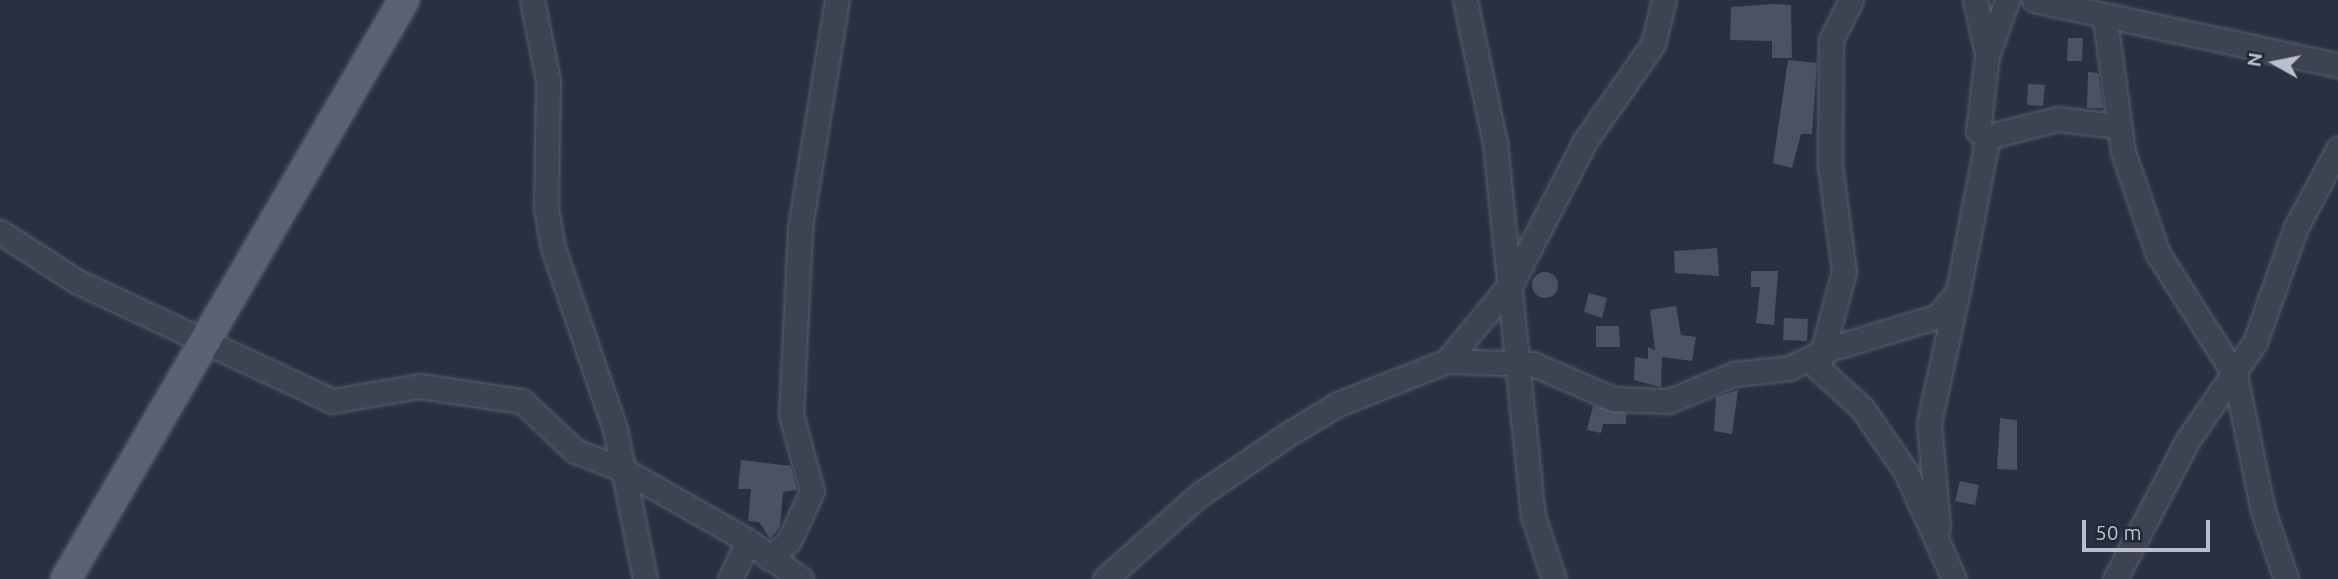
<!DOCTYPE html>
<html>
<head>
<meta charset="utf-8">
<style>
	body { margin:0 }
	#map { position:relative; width:2338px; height:579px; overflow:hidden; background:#293042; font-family:Ubuntu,sans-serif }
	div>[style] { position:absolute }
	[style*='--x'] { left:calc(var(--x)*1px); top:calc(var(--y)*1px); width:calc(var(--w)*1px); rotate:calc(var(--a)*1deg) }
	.building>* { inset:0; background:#4b5266 }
	.round { border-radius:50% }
	.roads { filter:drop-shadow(0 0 2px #595e6c) drop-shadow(0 0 2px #595e6c) }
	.minor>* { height:23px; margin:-11.5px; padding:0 11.5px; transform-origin:11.5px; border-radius:11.5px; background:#3e4352 }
	.major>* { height:30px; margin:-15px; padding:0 15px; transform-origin:15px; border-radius:15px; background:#5c6272 }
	span { translate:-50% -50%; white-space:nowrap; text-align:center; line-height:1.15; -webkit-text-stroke:5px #222837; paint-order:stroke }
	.north { position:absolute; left:2240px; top:28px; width:70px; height:70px; -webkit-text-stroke:5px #222837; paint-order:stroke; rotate:279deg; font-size:19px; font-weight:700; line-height:28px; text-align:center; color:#bbbfcc }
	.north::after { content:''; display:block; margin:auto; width:24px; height:32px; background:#bbbfcc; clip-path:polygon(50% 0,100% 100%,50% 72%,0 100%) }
	.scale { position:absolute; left:2082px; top:520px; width:128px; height:32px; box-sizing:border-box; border:4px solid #bbbfcc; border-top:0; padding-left:9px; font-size:21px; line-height:24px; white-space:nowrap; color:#bbbfcc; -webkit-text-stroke:5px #222837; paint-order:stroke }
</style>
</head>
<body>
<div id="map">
	<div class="building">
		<div style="clip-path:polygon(1772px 4px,1791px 5px,1792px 58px,1772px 58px,1772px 41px,1730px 40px,1731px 7px)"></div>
		<div style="clip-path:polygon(2068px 38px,2083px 38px,2082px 61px,2067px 61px)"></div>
		<div style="clip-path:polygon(1788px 60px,1817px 63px,1812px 134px,1801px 134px,1792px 168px,1773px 163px)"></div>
		<div style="clip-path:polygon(2088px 72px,2098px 73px,2103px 108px,2087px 108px)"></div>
		<div style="clip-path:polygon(2028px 84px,2045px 85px,2043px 106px,2027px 105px)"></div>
		<div style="clip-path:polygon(1717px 248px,1719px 276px,1675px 273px,1674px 251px)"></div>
		<div style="clip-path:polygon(1751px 271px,1778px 271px,1774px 325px,1756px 323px,1760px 287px,1751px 287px)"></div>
		<div class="round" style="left:1532px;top:272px;width:26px;height:26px"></div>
		<div style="clip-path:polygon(1589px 293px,1607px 298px,1602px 318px,1584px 312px)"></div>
		<div style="clip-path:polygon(1676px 306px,1681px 335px,1696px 337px,1692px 361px,1662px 357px,1661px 387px,1634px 380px,1635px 357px,1648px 359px,1648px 347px,1655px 350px,1650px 310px)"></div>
		<div style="clip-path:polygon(1784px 318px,1808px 319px,1807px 341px,1783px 340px)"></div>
		<div style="clip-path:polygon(1596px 326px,1619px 326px,1620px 347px,1596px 347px)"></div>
		<div style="clip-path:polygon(1738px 390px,1732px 434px,1714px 431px,1716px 397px)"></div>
		<div style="clip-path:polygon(1593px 406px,1626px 413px,1626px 424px,1603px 424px,1601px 433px,1587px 430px)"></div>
		<div style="clip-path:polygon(2000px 418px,2017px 420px,2017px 470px,1997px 469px)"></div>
		<div style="clip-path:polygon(741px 460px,791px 466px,797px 490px,783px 492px,780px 527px,770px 539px,759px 522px,748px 521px,751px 489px,738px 489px)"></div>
		<div style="clip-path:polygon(1960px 481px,1979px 485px,1975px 505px,1955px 501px)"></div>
	</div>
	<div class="roads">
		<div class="minor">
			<div style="--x:532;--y:0;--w:82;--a:78.7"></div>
			<div style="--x:548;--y:80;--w:128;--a:90.9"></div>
			<div style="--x:546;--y:208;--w:41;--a:80.1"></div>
			<div style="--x:553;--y:248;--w:191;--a:71.1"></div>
			<div style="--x:615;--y:429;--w:153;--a:78.7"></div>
			<div style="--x:1465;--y:0;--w:146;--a:78.2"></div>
			<div style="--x:1495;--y:143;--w:375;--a:84.2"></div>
			<div style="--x:1533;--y:516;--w:66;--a:71.6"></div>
			<div style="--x:1851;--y:0;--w:45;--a:116.6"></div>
			<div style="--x:1831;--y:40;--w:125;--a:90.5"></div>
			<div style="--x:1830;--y:165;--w:108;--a:82.5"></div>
			<div style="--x:1844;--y:272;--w:99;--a:105.2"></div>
			<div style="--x:1818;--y:368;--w:59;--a:42.3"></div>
			<div style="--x:1862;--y:408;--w:78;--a:55.5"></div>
			<div style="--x:1906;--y:472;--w:117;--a:65.8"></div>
			<div style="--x:1975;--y:0;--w:50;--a:77.3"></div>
			<div style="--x:2034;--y:0;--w:311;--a:12.1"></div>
			<div style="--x:2105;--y:19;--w:134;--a:82.3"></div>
			<div style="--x:2123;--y:152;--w:108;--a:71.1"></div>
			<div style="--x:2158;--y:254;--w:143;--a:57.5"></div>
			<div style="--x:2235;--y:375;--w:139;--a:78.4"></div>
			<div style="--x:2263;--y:511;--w:72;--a:71.3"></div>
			<div style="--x:1987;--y:137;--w:72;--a:-14.4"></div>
			<div style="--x:2057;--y:119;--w:61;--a:6.5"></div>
			<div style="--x:0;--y:232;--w:93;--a:32.7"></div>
			<div style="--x:78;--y:282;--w:280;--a:25.1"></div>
			<div style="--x:332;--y:401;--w:89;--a:-9.7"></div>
			<div style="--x:420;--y:386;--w:103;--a:8.4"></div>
			<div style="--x:522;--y:401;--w:73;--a:43.3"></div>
			<div style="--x:575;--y:451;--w:50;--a:21"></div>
			<div style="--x:622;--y:469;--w:145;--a:29.7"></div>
			<div style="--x:1447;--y:361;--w:102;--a:-50.6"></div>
			<div style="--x:1512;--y:282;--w:159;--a:-62.6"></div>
			<div style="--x:1585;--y:141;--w:118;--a:-55"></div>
			<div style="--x:1653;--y:44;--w:45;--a:-76"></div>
			<div style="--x:1938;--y:527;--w:104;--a:-94.9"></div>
			<div style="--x:1929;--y:423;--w:127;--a:-77.7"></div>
			<div style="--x:769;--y:558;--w:26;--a:-40"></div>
			<div style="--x:789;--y:541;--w:55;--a:-65.3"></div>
			<div style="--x:812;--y:491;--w:79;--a:-105.4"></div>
			<div style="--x:791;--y:415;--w:187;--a:-87.2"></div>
			<div style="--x:800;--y:228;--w:231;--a:-80.8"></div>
			<div style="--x:730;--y:579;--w:42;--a:-64.7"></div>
			<div style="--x:748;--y:541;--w:65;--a:35.6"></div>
			<div style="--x:1105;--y:579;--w:126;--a:-41.8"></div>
			<div style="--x:1199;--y:495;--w:110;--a:-34.3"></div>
			<div style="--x:1290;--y:433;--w:56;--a:-31.1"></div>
			<div style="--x:1338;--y:404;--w:117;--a:-21.5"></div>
			<div style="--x:1447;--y:361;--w:86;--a:2"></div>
			<div style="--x:1533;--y:364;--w:87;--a:23.6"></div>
			<div style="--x:1613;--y:399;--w:56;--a:2"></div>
			<div style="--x:1669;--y:401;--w:70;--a:-22.6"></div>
			<div style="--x:1734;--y:374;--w:55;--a:-6.2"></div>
			<div style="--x:1789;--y:368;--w:44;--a:-25.4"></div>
			<div style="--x:1829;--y:349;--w:114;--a:-16.8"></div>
			<div style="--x:1938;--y:316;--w:32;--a:-51"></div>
			<div style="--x:1958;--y:291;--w:143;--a:-79.1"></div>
			<div style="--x:1985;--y:151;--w:14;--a:-82"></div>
			<div style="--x:1987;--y:137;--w:11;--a:-146"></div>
			<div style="--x:1978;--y:131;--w:76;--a:-83.2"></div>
			<div style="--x:1987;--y:56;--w:59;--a:-70.3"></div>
			<div style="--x:2115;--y:579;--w:156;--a:-62.4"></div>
			<div style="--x:2187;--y:441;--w:120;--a:-55.5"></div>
			<div style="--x:2255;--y:342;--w:122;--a:-70.4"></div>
			<div style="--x:2296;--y:227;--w:89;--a:-61.7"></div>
		</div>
		<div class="major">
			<div style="--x:66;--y:579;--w:670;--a:-59.73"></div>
		</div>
	</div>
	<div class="north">N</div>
	<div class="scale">50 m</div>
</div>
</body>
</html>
